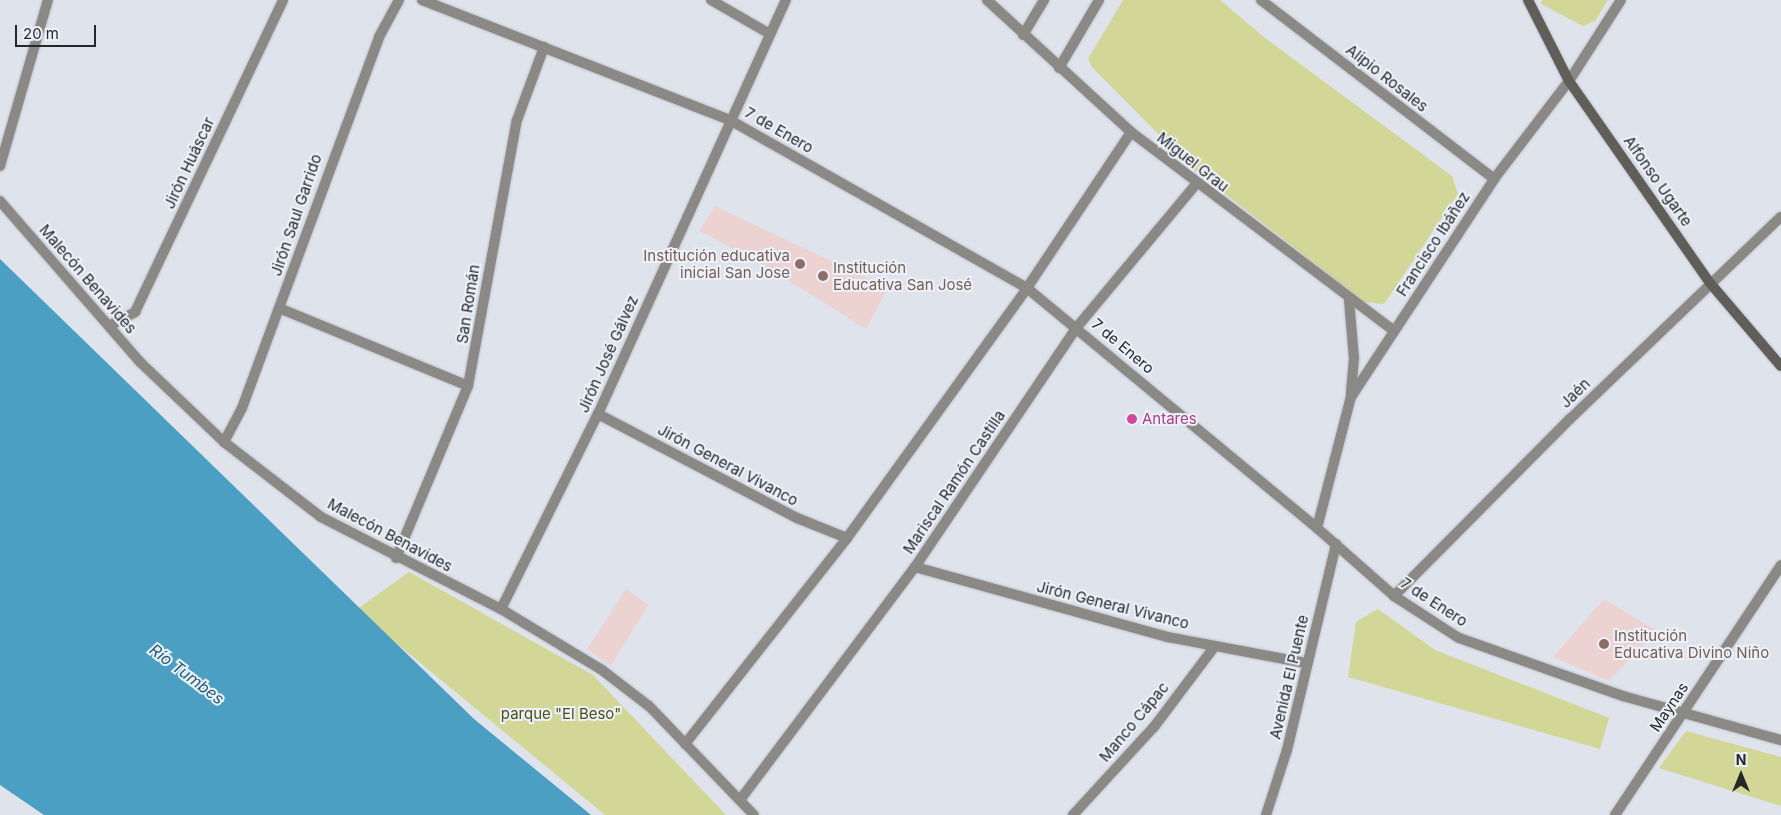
<!DOCTYPE html>
<html>
<head>
<meta charset="utf-8">
<style>
	body { margin:0 }
	#map { position:relative; width:1781px; height:815px; overflow:hidden; background:#dfe3ec; font-family:Inter,sans-serif }
	div>[style] { position:absolute }
	[style*='--x'] { left:calc(var(--x)*1px); top:calc(var(--y)*1px); width:calc(var(--w)*1px); rotate:calc(var(--a)*1deg) }
	.education>* { inset:0; background:#edd2d2 }
	.green>* { inset:0; background:#d2d697 }
	.water>* { inset:0; background:#4b9fc3 }
	.roads { filter:drop-shadow(0 0 1px #bec1c9) drop-shadow(0 0 1px #bec1c9) }
	.service>* { height:10px; margin:-5px; padding:0 5px; transform-origin:5px; border-radius:5px; background:#8a8985 }
	.minor>* { height:10px; margin:-5px; padding:0 5px; transform-origin:5px; border-radius:5px; background:#8a8985 }
	.secondary>* { height:10px; margin:-5px; padding:0 5px; transform-origin:5px; border-radius:5px; background:#605e59 }
	.dots>* { width:14px; height:14px; translate:-50% -50%; box-sizing:border-box; border:2px solid #ecf1f9; border-radius:50% }
	span { translate:-50% -50%; white-space:nowrap; text-align:center; line-height:1.15; -webkit-text-stroke:4px #ecf1f9; paint-order:stroke }
	.street-label { font-size:15px; color:#26272a }
	.education-label { font-size:15px; color:#785e54 }
	.right { translate:-100% -50%; text-align:right }
	.left { translate:0 -50%; text-align:left }
	.hotel-label { font-size:15px; color:#b23c85 }
	.park-label { font-size:15px; color:#4d5018 }
	.water-label { font-size:16px; color:#1b5c76; font-style:italic }
	.north { position:absolute; left:1716px; top:750px; width:50px; height:50px; -webkit-text-stroke:4px #ecf1f9; paint-order:stroke; rotate:0deg; font-size:14px; font-weight:700; line-height:20px; text-align:center; color:#26272a }
	.north::after { content:''; display:block; margin:auto; width:18px; height:22px; background:#26272a; clip-path:polygon(50% 0,100% 100%,50% 72%,0 100%) }
	.scale { position:absolute; left:15px; top:25px; width:81px; height:22px; box-sizing:border-box; border:2px solid #26272a; border-top:0; padding-left:6px; font-size:15px; line-height:18px; white-space:nowrap; color:#26272a; -webkit-text-stroke:4px #ecf1f9; paint-order:stroke }
</style>
</head>
<body>
<div id="map">
	<div class="education">
		<div style="clip-path:polygon(715px 206px,888px 288px,866px 329px,754px 259px,699px 231px)"></div>
		<div style="clip-path:polygon(626px 589px,648px 605px,611px 666px,587px 649px)"></div>
		<div style="clip-path:polygon(1604px 599px,1657px 631px,1609px 681px,1553px 657px)"></div>
	</div>
	<div class="green">
		<div style="clip-path:polygon(1123px 0,1220px 0,1265px 38px,1452px 176px,1458px 194px,1384px 304px,1364px 302px,1192px 168px,1092px 67px,1088px 59px)"></div>
		<div style="clip-path:polygon(1542px 0,1608px 0,1595px 21px,1583px 26px,1541px 4px)"></div>
		<div style="clip-path:polygon(409px 572px,593px 675px,726px 815px,605px 815px,356px 610px)"></div>
		<div style="clip-path:polygon(1378px 609px,1435px 650px,1609px 718px,1600px 749px,1348px 677px,1356px 622px)"></div>
		<div style="clip-path:polygon(1686px 731px,1781px 757px,1781px 806px,1659px 768px)"></div>
	</div>
	<div class="water">
		<div style="clip-path:polygon(0 259px,474px 719px,591px 815px,44px 815px,0 785px)"></div>
	</div>
	<div class="roads">
		<div class="service">
			<div style="--x:711;--y:0;--w:68;--a:30"></div>
		</div>
		<div class="minor">
			<div style="--x:422;--y:0;--w:331;--a:21.3"></div>
			<div style="--x:730;--y:120;--w:341;--a:29.5"></div>
			<div style="--x:1027;--y:288;--w:376;--a:39.6"></div>
			<div style="--x:1317;--y:528;--w:103;--a:41.4"></div>
			<div style="--x:1394;--y:596;--w:77;--a:32.9"></div>
			<div style="--x:1459;--y:638;--w:174;--a:19.5"></div>
			<div style="--x:1623;--y:696;--w:164;--a:15.6"></div>
			<div style="--x:987;--y:0;--w:195;--a:42.5"></div>
			<div style="--x:1131;--y:132;--w:330;--a:37.1"></div>
			<div style="--x:1261;--y:0;--w:294;--a:37.5"></div>
			<div style="--x:1023;--y:35;--w:41;--a:-59"></div>
			<div style="--x:1059;--y:68;--w:79;--a:-59.5"></div>
			<div style="--x:0;--y:166;--w:173;--a:-73.9"></div>
			<div style="--x:0;--y:201;--w:213;--a:49"></div>
			<div style="--x:140;--y:362;--w:116;--a:43.6"></div>
			<div style="--x:224;--y:442;--w:123;--a:37.7"></div>
			<div style="--x:321;--y:517;--w:202;--a:27.1"></div>
			<div style="--x:501;--y:609;--w:118;--a:31.1"></div>
			<div style="--x:602;--y:670;--w:59;--a:37.5"></div>
			<div style="--x:649;--y:706;--w:151;--a:46.1"></div>
			<div style="--x:1349;--y:300;--w:58;--a:85.1"></div>
			<div style="--x:1354;--y:358;--w:36;--a:95"></div>
			<div style="--x:279;--y:308;--w:204;--a:22.4"></div>
			<div style="--x:109;--y:326;--w:30;--a:-28"></div>
			<div style="--x:135;--y:312;--w:345;--a:-64.6"></div>
			<div style="--x:598;--y:414;--w:225;--a:27.6"></div>
			<div style="--x:797;--y:518;--w:54;--a:21.8"></div>
			<div style="--x:224;--y:442;--w:38;--a:-62"></div>
			<div style="--x:242;--y:408;--w:395;--a:-69.7"></div>
			<div style="--x:379;--y:37;--w:42;--a:-61.6"></div>
			<div style="--x:1317;--y:528;--w:135;--a:-75.5"></div>
			<div style="--x:1351;--y:397;--w:261;--a:-56.7"></div>
			<div style="--x:1494;--y:179;--w:123;--a:-52.6"></div>
			<div style="--x:1569;--y:81;--w:96;--a:-57.3"></div>
			<div style="--x:396;--y:558;--w:186;--a:-67.3"></div>
			<div style="--x:468;--y:386;--w:270;--a:-79.6"></div>
			<div style="--x:517;--y:120;--w:78;--a:-69.7"></div>
			<div style="--x:915;--y:567;--w:263;--a:15.5"></div>
			<div style="--x:1168;--y:637;--w:139;--a:10.7"></div>
			<div style="--x:1394;--y:596;--w:250;--a:-45.2"></div>
			<div style="--x:1570;--y:419;--w:292;--a:-43.8"></div>
			<div style="--x:501;--y:609;--w:218;--a:-63.6"></div>
			<div style="--x:598;--y:414;--w:455;--a:-65.6"></div>
			<div style="--x:685;--y:744;--w:262;--a:-51.8"></div>
			<div style="--x:847;--y:538;--w:308;--a:-54.2"></div>
			<div style="--x:1027;--y:288;--w:187;--a:-56.3"></div>
			<div style="--x:740;--y:800;--w:291;--a:-53.1"></div>
			<div style="--x:915;--y:567;--w:290;--a:-56"></div>
			<div style="--x:1077;--y:327;--w:186;--a:-50.2"></div>
			<div style="--x:1073;--y:815;--w:120;--a:-47.4"></div>
			<div style="--x:1154;--y:727;--w:101;--a:-53"></div>
			<div style="--x:1266;--y:815;--w:68;--a:-72.1"></div>
			<div style="--x:1287;--y:750;--w:212;--a:-76.6"></div>
			<div style="--x:1615;--y:815;--w:300;--a:-56.4"></div>
		</div>
		<div class="secondary">
			<div style="--x:1528;--y:0;--w:91;--a:63.2"></div>
			<div style="--x:1569;--y:81;--w:246;--a:55.1"></div>
			<div style="--x:1710;--y:283;--w:109;--a:49.5"></div>
		</div>
	</div>
	<div class="dots">
		<div style="left:800px;top:264px;background:#8d6e63"></div>
		<div style="left:823px;top:276px;background:#8d6e63"></div>
		<div style="left:1132px;top:419px;background:#d1479c"></div>
		<div style="left:1604px;top:644px;background:#8d6e63"></div>
	</div>
	<div class="street-label">
		<span style="left:1387px;top:78px;rotate:38deg">Alipio Rosales</span>
		<span style="left:779px;top:130px;rotate:30deg">7 de Enero</span>
		<span style="left:1193px;top:162px;rotate:38deg">Miguel Grau</span>
		<span style="left:189px;top:163px;rotate:-65deg">Jirón Huáscar</span>
		<span style="left:1658px;top:181px;rotate:55deg">Alfonso Ugarte</span>
		<span style="left:296px;top:215px;rotate:-71deg">Jirón Saul Garrido</span>
		<span style="left:1433px;top:244px;rotate:-57deg">Francisco Ibáñez</span>
		<span style="left:88px;top:279px;rotate:49deg">Malecón Benavides</span>
		<span style="left:468px;top:304px;rotate:-81deg">San Román</span>
		<span style="left:1123px;top:346px;rotate:40deg">7 de Enero</span>
		<span style="left:608px;top:354px;rotate:-66deg">Jirón José Gálvez</span>
		<span style="left:1575px;top:393px;rotate:-44deg">Jaén</span>
		<span style="left:728px;top:465px;rotate:28deg">Jirón General Vivanco</span>
		<span style="left:954px;top:482px;rotate:-56deg">Mariscal Ramón Castilla</span>
		<span style="left:390px;top:535px;rotate:28deg">Malecón Benavides</span>
		<span style="left:1434px;top:602px;rotate:33deg">7 de Enero</span>
		<span style="left:1113px;top:605px;rotate:14deg">Jirón General Vivanco</span>
		<span style="left:1289px;top:677px;rotate:-77deg">Avenida El Puente</span>
		<span style="left:1669px;top:707px;rotate:-56deg">Maynas</span>
		<span style="left:1134px;top:722px;rotate:-50deg">Manco Cápac</span>
	</div>
	<div class="education-label">
		<span class="right" style="left:790px;top:264px">Institución educativa<br>inicial San Jose</span>
		<span class="left" style="left:833px;top:276px">Institución<br>Educativa San José</span>
		<span class="left" style="left:1614px;top:644px">Institución<br>Educativa Divino Niño</span>
	</div>
	<div class="hotel-label">
		<span class="left" style="left:1142px;top:419px">Antares</span>
	</div>
	<div class="park-label">
		<span style="left:561px;top:714px">parque "El Beso"</span>
	</div>
	<div class="water-label">
		<span style="left:187px;top:674px;rotate:37deg">Río Tumbes</span>
	</div>
	<div class="north">N</div>
	<div class="scale">20 m</div>
</div>
</body>
</html>
